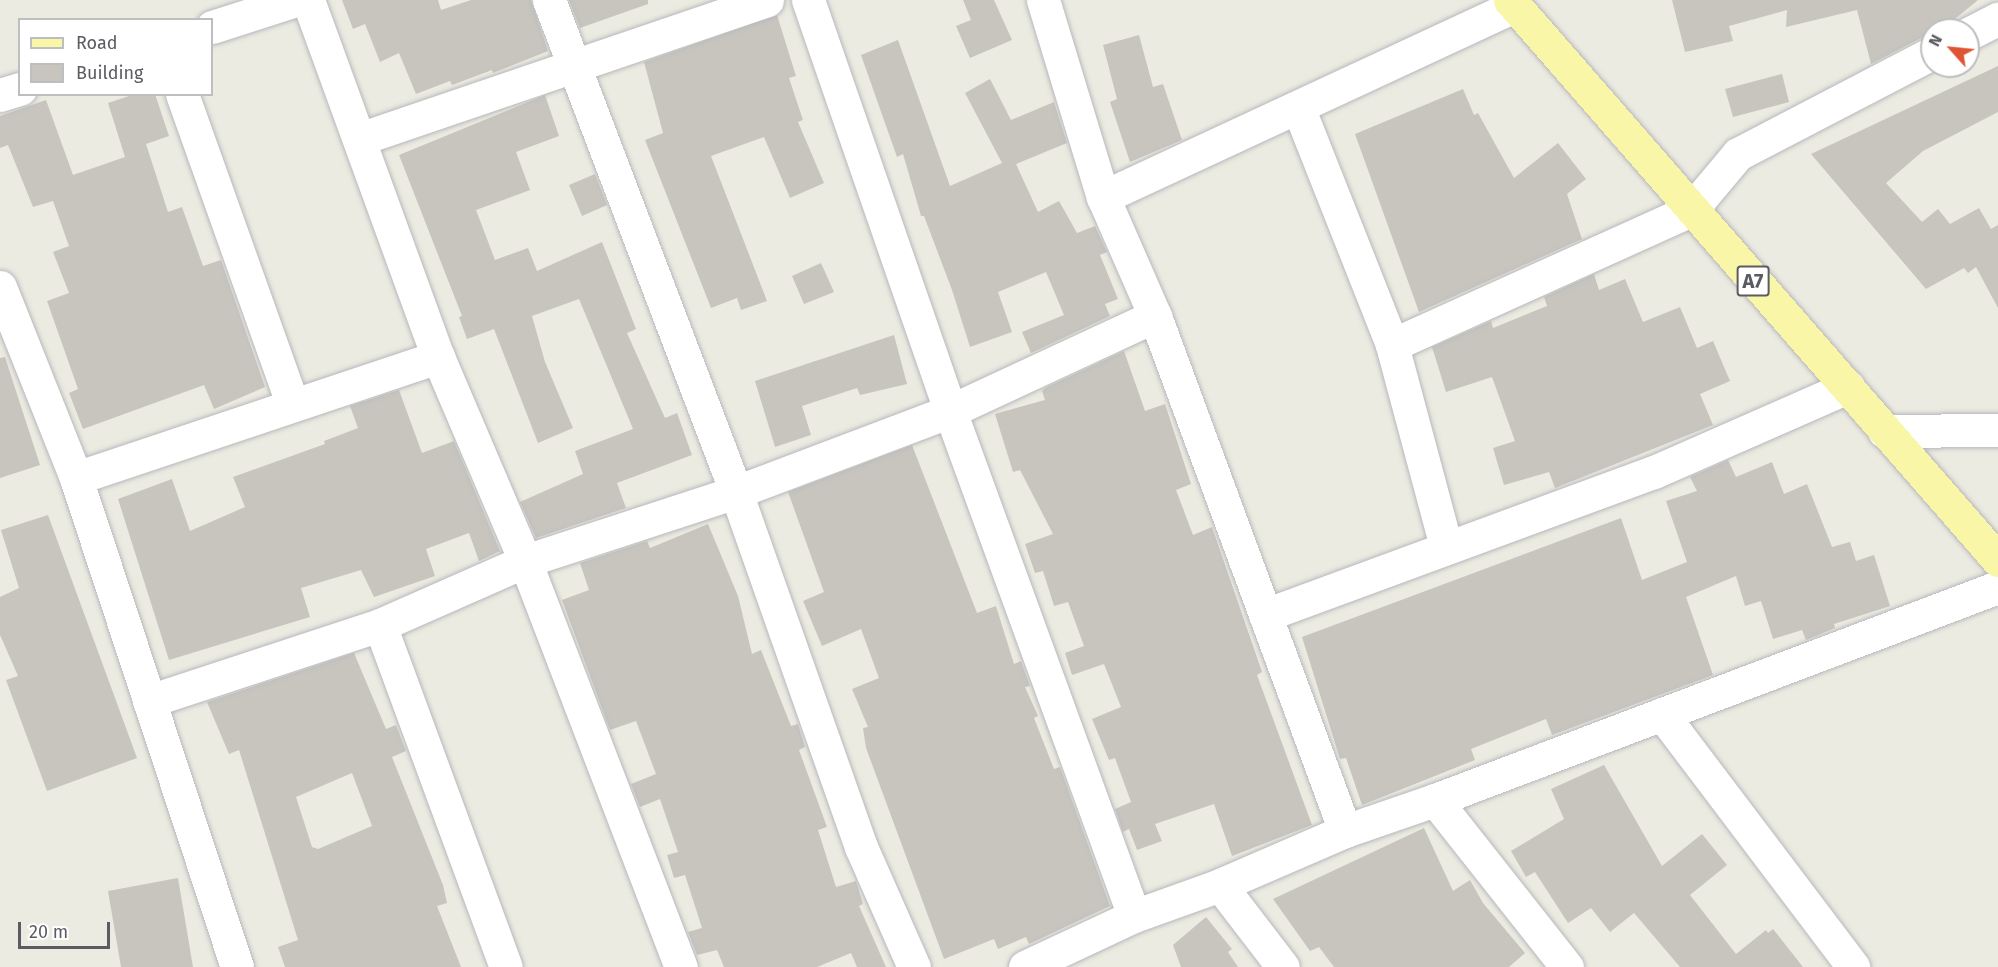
<!DOCTYPE html>
<html>
<head>
<meta charset="utf-8">
<style>
	body { margin:0 }
	#map { position:relative; width:1998px; height:967px; overflow:hidden; background:#ecebe1; font-family:"Fira Sans",sans-serif }
	div>[style] { position:absolute }
	[style*='--x'] { left:calc(var(--x)*1px); top:calc(var(--y)*1px); width:calc(var(--w)*1px); rotate:calc(var(--a)*1deg) }
	.building>* { inset:0; background:#c7c5be }
	.roads { filter:drop-shadow(0 0 2px #b7b8bd) drop-shadow(0 0 2px #b7b8bd) }
	.minor>* { height:33px; margin:-16.5px; padding:0 16.5px; transform-origin:16.5px; border-radius:16.5px; background:#fff }
	.secondary>* { height:33px; margin:-16.5px; padding:0 16.5px; transform-origin:16.5px; border-radius:16.5px; background:#fff }
	.primary>* { height:33px; margin:-16.5px; padding:0 16.5px; transform-origin:16.5px; border-radius:16.5px; background:#faf6a7 }
	span { translate:-50% -50%; white-space:nowrap; text-align:center; line-height:1.15; -webkit-text-stroke:4.5px #fff; paint-order:stroke }
	.shield-label span { padding:2px 4px; background:#fff; border:2px solid; border-radius:4px; -webkit-text-stroke-width:0 }
	.shield-label { font-size:20px; color:#5a5c61; font-weight:700 }
	.legend { position:absolute; left:18px; top:18px; width:195px; height:78px; box-sizing:border-box; background:#fff; border:2px solid #bdbec0; margin:0; padding:8px 10px; list-style:none; font-size:18px; color:#5a5c61 }
	.legend li { display:flex; align-items:center; gap:12px; height:30px }
	.legend b { width:30px; border:2px solid #bdbec0 }
	.north { position:absolute; left:1920px; top:18px; width:60px; height:60px; box-sizing:border-box; background:#fff; border:2px solid #bdbec0; border-radius:50%; rotate:297deg; font-size:16px; font-weight:700; line-height:24px; text-align:center; color:#5a5c61 }
	.north::after { content:''; display:block; margin:auto; width:21px; height:27px; background:#df5534; clip-path:polygon(50% 0,100% 100%,50% 72%,0 100%) }
	.scale { position:absolute; left:18px; top:922px; width:92px; height:27px; box-sizing:border-box; border:3px solid #5a5c61; border-top:0; padding-left:8px; font-size:18px; line-height:21px; white-space:nowrap; color:#5a5c61; -webkit-text-stroke:4px #fff; paint-order:stroke }
</style>
</head>
<body>
<div id="map">
	<div class="building">
		<div style="clip-path:polygon(342px 0,438px 0,441px 10px,471px 0,531px 0,548px 51px,493px 73px,492px 70px,452px 85px,450px 81px,416px 94px,399px 53px,380px 62px,365px 24px,353px 29px)"></div>
		<div style="clip-path:polygon(569px 0,648px 0,648px 4px,580px 28px)"></div>
		<div style="clip-path:polygon(963px 0,994px 0,1012px 40px,970px 58px,956px 26px,971px 20px)"></div>
		<div style="clip-path:polygon(1672px 0,1978px 0,1950px 23px,1871px 64px,1857px 10px,1786px 27px,1787px 10px,1729px 26px,1733px 41px,1685px 52px)"></div>
		<div style="clip-path:polygon(777px 15px,796px 76px,789px 78px,803px 120px,798px 122px,824px 183px,790px 198px,764px 137px,711px 156px,767px 301px,741px 310px,737px 298px,711px 308px,645px 140px,663px 133px,644px 62px)"></div>
		<div style="clip-path:polygon(1139px 35px,1153px 87px,1163px 84px,1182px 140px,1130px 162px,1110px 102px,1117px 99px,1103px 45px)"></div>
		<div style="clip-path:polygon(898px 40px,950px 186px,1002px 163px,965px 93px,990px 79px,1011px 120px,1054px 102px,1067px 143px,1016px 164px,1038px 212px,1059px 201px,1077px 233px,1095px 226px,1107px 252px,1100px 255px,1118px 299px,1105px 304px,1110px 316px,1031px 353px,1022px 332px,1064px 315px,1046px 272px,998px 292px,1012px 332px,970px 347px,952px 290px,924px 216px,921px 216px,903px 154px,897px 157px,861px 55px)"></div>
		<div style="clip-path:polygon(1998px 66px,1998px 112px,1923px 151px,1886px 183px,1922px 222px,1938px 209px,1950px 224px,1979px 208px,1991px 229px,1998px 225px,1998px 308px,1976px 267px,1968px 273px,1964px 268px,1926px 289px,1811px 154px)"></div>
		<div style="clip-path:polygon(1782px 74px,1789px 102px,1733px 117px,1725px 89px)"></div>
		<div style="clip-path:polygon(1463px 89px,1474px 115px,1478px 113px,1514px 178px,1558px 143px,1586px 179px,1567px 194px,1582px 239px,1419px 312px,1355px 134px)"></div>
		<div style="clip-path:polygon(135px 94px,155px 94px,169px 136px,146px 144px,168px 212px,182px 207px,203px 266px,221px 260px,265px 387px,214px 409px,204px 385px,83px 429px,69px 393px,78px 389px,47px 301px,69px 293px,53px 252px,69px 246px,53px 201px,33px 207px,8px 145px,0 148px,0 116px,46px 100px,73px 175px,125px 157px,108px 103px)"></div>
		<div style="clip-path:polygon(545px 95px,559px 136px,516px 152px,530px 190px,476px 210px,495px 260px,528px 248px,537px 271px,602px 242px,636px 329px,627px 333px,665px 418px,677px 413px,692px 455px,617px 483px,626px 508px,536px 538px,520px 502px,583px 474px,575px 451px,633px 429px,579px 299px,532px 316px,545px 362px,573px 428px,538px 443px,494px 329px,467px 339px,459px 317px,462px 316px,399px 155px)"></div>
		<div style="clip-path:polygon(595px 174px,607px 205px,582px 216px,569px 185px)"></div>
		<div style="clip-path:polygon(821px 263px,834px 292px,804px 304px,792px 276px)"></div>
		<div style="clip-path:polygon(1594px 274px,1599px 290px,1625px 279px,1643px 322px,1680px 307px,1697px 348px,1713px 341px,1730px 381px,1700px 394px,1713px 425px,1555px 488px,1549px 472px,1504px 485px,1493px 448px,1515px 441px,1492px 377px,1446px 392px,1432px 347px,1491px 321px,1493px 328px,1547px 306px,1544px 297px)"></div>
		<div style="clip-path:polygon(894px 335px,907px 384px,860px 395px,857px 388px,802px 406px,811px 435px,775px 447px,755px 381px)"></div>
		<div style="clip-path:polygon(1124px 351px,1145px 411px,1165px 404px,1191px 484px,1176px 490px,1193px 535px,1212px 527px,1262px 672px,1257px 675px,1312px 825px,1232px 856px,1214px 804px,1155px 824px,1162px 841px,1137px 850px,1129px 829px,1123px 832px,1115px 809px,1131px 802px,1115px 758px,1109px 760px,1092px 719px,1121px 707px,1104px 664px,1072px 675px,1065px 653px,1084px 646px,1068px 602px,1054px 606px,1043px 571px,1035px 573px,1025px 544px,1053px 534px,1020px 470px,1013px 472px,995px 414px,1045px 400px,1042px 391px,1045px 388px)"></div>
		<div style="clip-path:polygon(5px 357px,40px 465px,0 478px,0 358px)"></div>
		<div style="clip-path:polygon(399px 390px,422px 453px,454px 441px,500px 551px,479px 561px,469px 533px,426px 549px,435px 576px,374px 597px,361px 570px,301px 588px,310px 617px,169px 660px,118px 499px,172px 479px,190px 531px,245px 507px,233px 477px,325px 444px,324px 441px,358px 428px,350px 406px)"></div>
		<div style="clip-path:polygon(912px 445px,977px 613px,996px 606px,1014px 664px,1021px 661px,1030px 686px,1025px 687px,1038px 716px,1034px 718px,1054px 769px,1060px 767px,1110px 906px,1029px 944px,1026px 937px,998px 949px,994px 939px,944px 959px,866px 748px,863px 728px,868px 727px,852px 689px,879px 678px,861px 629px,822px 646px,803px 601px,824px 592px,788px 492px)"></div>
		<div style="clip-path:polygon(1728px 460px,1736px 477px,1772px 462px,1784px 494px,1807px 484px,1832px 547px,1850px 542px,1856px 561px,1874px 555px,1890px 606px,1834px 624px,1835px 628px,1806px 640px,1802px 630px,1773px 639px,1761px 601px,1745px 606px,1736px 576px,1686px 597px,1713px 675px,1552px 735px,1546px 719px,1471px 749px,1475px 760px,1362px 805px,1346px 758px,1340px 759px,1302px 637px,1621px 518px,1642px 580px,1687px 562px,1666px 501px,1697px 491px,1690px 477px)"></div>
		<div style="clip-path:polygon(48px 515px,137px 758px,47px 791px,6px 680px,18px 676px,0 635px,0 597px,19px 588px,1px 530px)"></div>
		<div style="clip-path:polygon(708px 524px,738px 596px,752px 654px,761px 650px,791px 726px,798px 724px,805px 747px,799px 750px,827px 827px,818px 830px,836px 887px,856px 881px,863px 904px,859px 906px,886px 967px,857px 967px,851px 953px,817px 967px,724px 967px,717px 950px,697px 955px,688px 932px,702px 928px,685px 875px,674px 878px,667px 855px,678px 852px,660px 799px,640px 807px,631px 784px,656px 774px,636px 721px,610px 730px,562px 600px,589px 590px,580px 563px,647px 541px,650px 548px)"></div>
		<div style="clip-path:polygon(evenodd,354px 653px,386px 729px,396px 725px,406px 751px,392px 757px,443px 885px,447px 903px,437px 906px,461px 967px,285px 967px,278px 947px,298px 940px,239px 750px,229px 754px,207px 702px,354px 653px,352px 773px,372px 826px,318px 849px,312px 847px,296px 797px,352px 773px)"></div>
		<div style="clip-path:polygon(1604px 765px,1662px 866px,1702px 834px,1727px 865px,1690px 895px,1736px 954px,1766px 930px,1768px 933px,1773px 929px,1803px 967px,1680px 967px,1634px 913px,1610px 932px,1591px 908px,1568px 923px,1535px 872px,1526px 877px,1511px 851px,1564px 819px,1551px 789px)"></div>
		<div style="clip-path:polygon(1424px 828px,1453px 891px,1470px 880px,1483px 903px,1525px 953px,1509px 967px,1334px 967px,1319px 947px,1310px 951px,1273px 899px)"></div>
		<div style="clip-path:polygon(178px 878px,193px 967px,121px 967px,108px 891px)"></div>
		<div style="clip-path:polygon(1206px 917px,1232px 949px,1228px 952px,1238px 967px,1181px 967px,1173px 945px)"></div>
	</div>
	<div class="roads">
		<div class="minor">
			<div style="--x:308;--y:0;--w:380;--a:70"></div>
			<div style="--x:438;--y:357;--w:222;--a:66.9"></div>
			<div style="--x:525;--y:561;--w:435;--a:69"></div>
			<div style="--x:549;--y:0;--w:526;--a:69.19"></div>
			<div style="--x:736;--y:492;--w:376;--a:70.6"></div>
			<div style="--x:861;--y:847;--w:131;--a:66.2"></div>
			<div style="--x:808;--y:0;--w:435;--a:70.9"></div>
			<div style="--x:950;--y:411;--w:537;--a:69.98"></div>
			<div style="--x:1043;--y:0;--w:206;--a:73.1"></div>
			<div style="--x:1103;--y:197;--w:130;--a:66.4"></div>
			<div style="--x:1155;--y:316;--w:549;--a:69.75"></div>
			<div style="--x:212;--y:27;--w:88;--a:-17.8"></div>
			<div style="--x:1968;--y:34;--w:34;--a:-27"></div>
			<div style="--x:182;--y:94;--w:330;--a:70.4"></div>
			<div style="--x:0;--y:95;--w:21;--a:-17"></div>
			<div style="--x:1298;--y:107;--w:256;--a:68.4"></div>
			<div style="--x:1392;--y:345;--w:208;--a:75"></div>
			<div style="--x:359;--y:139;--w:431;--a:-18.8"></div>
			<div style="--x:1103;--y:197;--w:454;--a:-24.9"></div>
			<div style="--x:1392;--y:345;--w:328;--a:-24.3"></div>
			<div style="--x:1691;--y:210;--w:73;--a:-50"></div>
			<div style="--x:1738;--y:154;--w:219;--a:-27.5"></div>
			<div style="--x:1884;--y:431;--w:114;--a:-0.5"></div>
			<div style="--x:76;--y:478;--w:382;--a:-18.5"></div>
			<div style="--x:1265;--y:615;--w:414;--a:-20.2"></div>
			<div style="--x:1654;--y:472;--w:212;--a:-23.7"></div>
			<div style="--x:380;--y:625;--w:364;--a:69.8"></div>
			<div style="--x:149;--y:701;--w:243;--a:-18.2"></div>
			<div style="--x:380;--y:625;--w:158;--a:-23.8"></div>
			<div style="--x:525;--y:561;--w:222;--a:-18.1"></div>
			<div style="--x:736;--y:492;--w:229;--a:-20.7"></div>
			<div style="--x:950;--y:411;--w:226;--a:-24.9"></div>
			<div style="--x:1662;--y:714;--w:317;--a:52.9"></div>
			<div style="--x:1435;--y:800;--w:213;--a:51.7"></div>
			<div style="--x:1220;--y:885;--w:103;--a:52.5"></div>
			<div style="--x:1025;--y:967;--w:120;--a:-25.1"></div>
			<div style="--x:1134;--y:916;--w:91;--a:-19.8"></div>
			<div style="--x:1220;--y:885;--w:136;--a:-23.4"></div>
			<div style="--x:1345;--y:831;--w:95;--a:-19"></div>
			<div style="--x:1435;--y:800;--w:602;--a:-20.72"></div>
		</div>
		<div class="secondary">
			<div style="--x:0;--y:287;--w:206;--a:68.3"></div>
			<div style="--x:76;--y:478;--w:515;--a:71.78"></div>
		</div>
		<div class="primary">
			<div style="--x:1510;--y:0;--w:743;--a:48.93"></div>
		</div>
	</div>
	<div class="shield-label">
		<span style="left:1753px;top:281px">A7</span>
	</div>
	<ul class="legend">
	<li><b style="height:8px;background:#faf6a7"></b>Road</li>
	<li><b style="height:16px;background:#c7c5be"></b>Building</li>
	</ul>
	<div class="north">N</div>
	<div class="scale">20 m</div>
</div>
</body>
</html>
